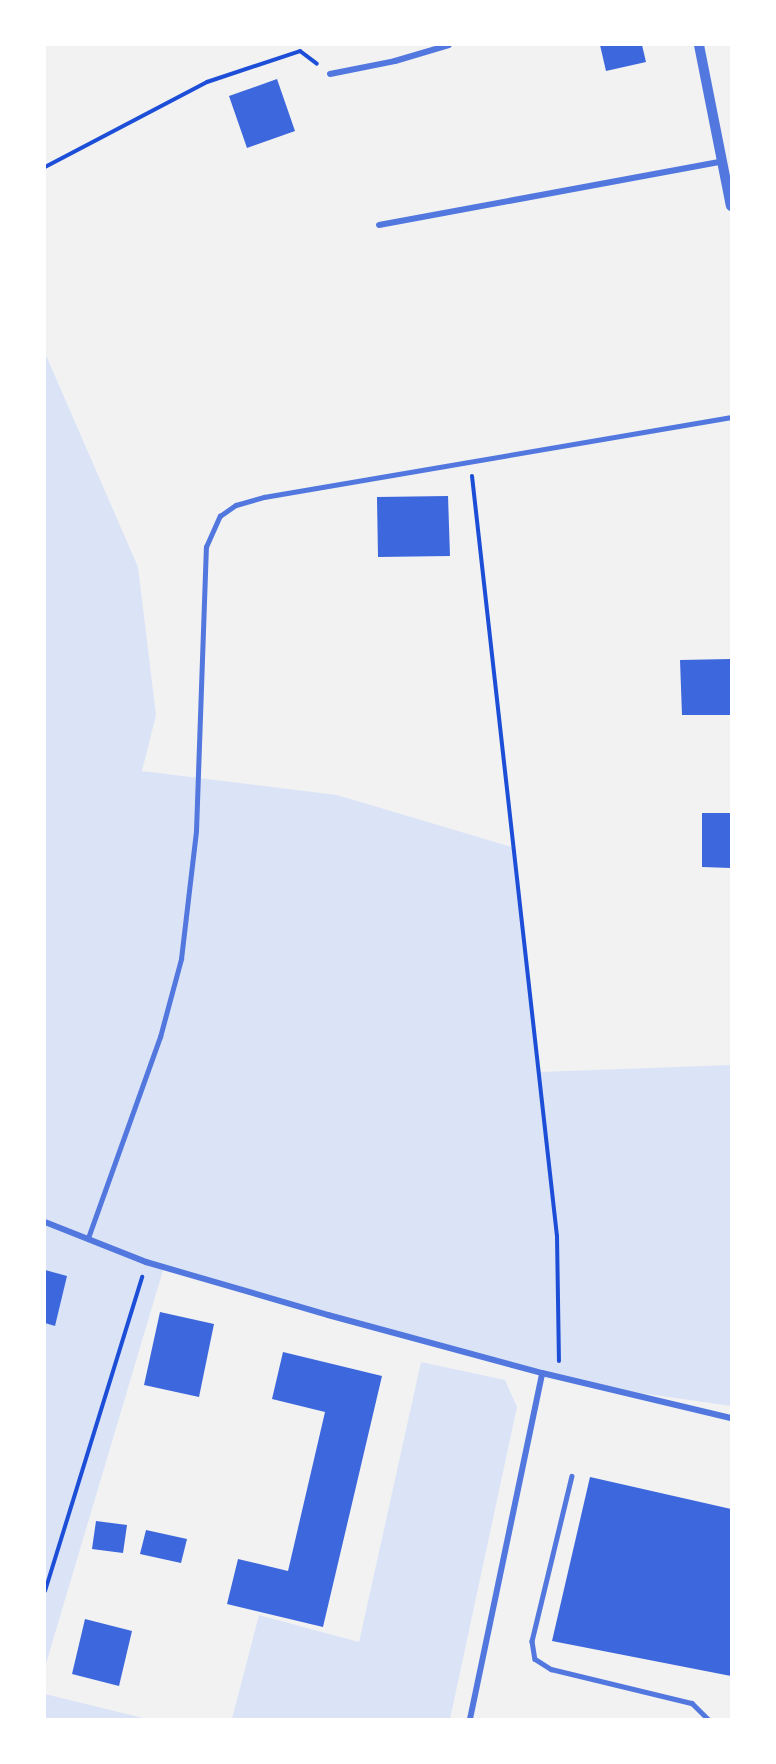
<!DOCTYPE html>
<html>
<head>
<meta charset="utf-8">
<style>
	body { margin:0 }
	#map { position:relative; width:776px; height:1764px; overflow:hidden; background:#f2f2f2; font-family:"PT Sans",sans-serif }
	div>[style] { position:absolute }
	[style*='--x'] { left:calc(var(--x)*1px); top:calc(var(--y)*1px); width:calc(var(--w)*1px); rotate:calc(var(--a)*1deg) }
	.green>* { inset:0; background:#dbe4f7 }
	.building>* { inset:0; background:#3d67dc }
	.path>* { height:4px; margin:-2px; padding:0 2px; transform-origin:2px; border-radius:2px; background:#1d4ed8 }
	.service>* { height:4.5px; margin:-2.25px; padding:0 2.25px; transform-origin:2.25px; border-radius:2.25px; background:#5277de }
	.minor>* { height:6px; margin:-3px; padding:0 3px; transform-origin:3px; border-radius:3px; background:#5277de }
	.tertiary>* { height:10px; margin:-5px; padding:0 5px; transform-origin:5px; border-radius:5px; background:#5277de }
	span { translate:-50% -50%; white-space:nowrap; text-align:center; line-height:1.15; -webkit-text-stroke:6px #fff; paint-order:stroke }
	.frame { position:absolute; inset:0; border:46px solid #fff; pointer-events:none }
</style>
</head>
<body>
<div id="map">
	<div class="green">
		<div style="clip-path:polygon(45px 353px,138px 567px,156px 715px,142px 771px,337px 795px,515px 848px,540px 1072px,731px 1065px,731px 1406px,599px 1387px,164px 1267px,45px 1667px)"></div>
		<div style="clip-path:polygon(421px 1362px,505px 1380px,517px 1407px,450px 1719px,232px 1719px,259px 1615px,359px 1642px)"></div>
		<div style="clip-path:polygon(45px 1694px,147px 1719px,45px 1719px)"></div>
	</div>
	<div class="building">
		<div style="clip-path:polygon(600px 45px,642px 45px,646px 62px,606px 71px)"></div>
		<div style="clip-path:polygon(277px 79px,295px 131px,247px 148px,229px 96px)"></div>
		<div style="clip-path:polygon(448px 496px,450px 556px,378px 557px,377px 497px)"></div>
		<div style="clip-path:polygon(731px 659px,731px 715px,682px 715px,680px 660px)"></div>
		<div style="clip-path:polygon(702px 813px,731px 813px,731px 868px,702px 867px)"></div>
		<div style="clip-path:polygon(45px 1270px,67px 1276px,55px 1326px,45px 1323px)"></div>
		<div style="clip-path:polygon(160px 1312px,214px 1324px,199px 1397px,144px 1385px)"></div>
		<div style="clip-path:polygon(283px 1352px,382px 1376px,323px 1627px,227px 1604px,238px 1559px,288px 1571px,325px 1412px,272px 1399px)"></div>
		<div style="clip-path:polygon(590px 1477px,731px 1509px,731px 1676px,552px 1641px)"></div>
		<div style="clip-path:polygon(96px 1521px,127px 1525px,123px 1553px,92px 1549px)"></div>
		<div style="clip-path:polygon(146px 1530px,187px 1539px,181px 1563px,140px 1554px)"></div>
		<div style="clip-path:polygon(85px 1619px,132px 1631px,119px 1686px,72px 1674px)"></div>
	</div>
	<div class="path">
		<div style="--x:45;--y:167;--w:183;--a:-27.7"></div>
		<div style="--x:207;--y:82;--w:98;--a:-18.4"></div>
		<div style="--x:300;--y:51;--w:21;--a:37"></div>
		<div style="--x:472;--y:476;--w:765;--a:83.62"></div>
		<div style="--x:557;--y:1236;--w:125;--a:89.1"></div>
		<div style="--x:45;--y:1591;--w:329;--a:-72.8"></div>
	</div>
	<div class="service">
		<div style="--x:88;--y:1238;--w:214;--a:-70.3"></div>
		<div style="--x:160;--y:1037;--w:81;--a:-74.9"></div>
		<div style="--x:181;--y:959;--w:129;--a:-83.3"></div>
		<div style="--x:196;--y:831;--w:284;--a:-88"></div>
		<div style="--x:206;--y:547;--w:34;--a:-66"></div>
		<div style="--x:220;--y:516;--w:19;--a:-35"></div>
		<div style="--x:236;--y:505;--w:29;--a:-16"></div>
		<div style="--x:264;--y:497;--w:474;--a:-9.7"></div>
		<div style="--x:572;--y:1476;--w:170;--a:103.6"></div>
		<div style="--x:532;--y:1641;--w:18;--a:81"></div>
		<div style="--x:535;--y:1659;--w:19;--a:32"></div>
		<div style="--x:551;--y:1669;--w:145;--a:13.6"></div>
		<div style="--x:692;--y:1703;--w:23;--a:45"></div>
	</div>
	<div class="minor">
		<div style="--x:330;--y:74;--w:66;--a:-11.3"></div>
		<div style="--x:395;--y:61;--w:56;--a:-16.5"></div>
		<div style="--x:379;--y:225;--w:350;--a:-10.5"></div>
		<div style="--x:45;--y:1222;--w:109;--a:21.6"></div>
		<div style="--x:146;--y:1262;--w:190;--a:16.2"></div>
		<div style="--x:328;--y:1315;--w:222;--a:15.2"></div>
		<div style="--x:542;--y:1373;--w:194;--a:13.4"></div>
		<div style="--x:470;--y:1719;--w:353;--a:-78.2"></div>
	</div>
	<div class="tertiary">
		<div style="--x:699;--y:45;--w:164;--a:78.8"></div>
	</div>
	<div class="frame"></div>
</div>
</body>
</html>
